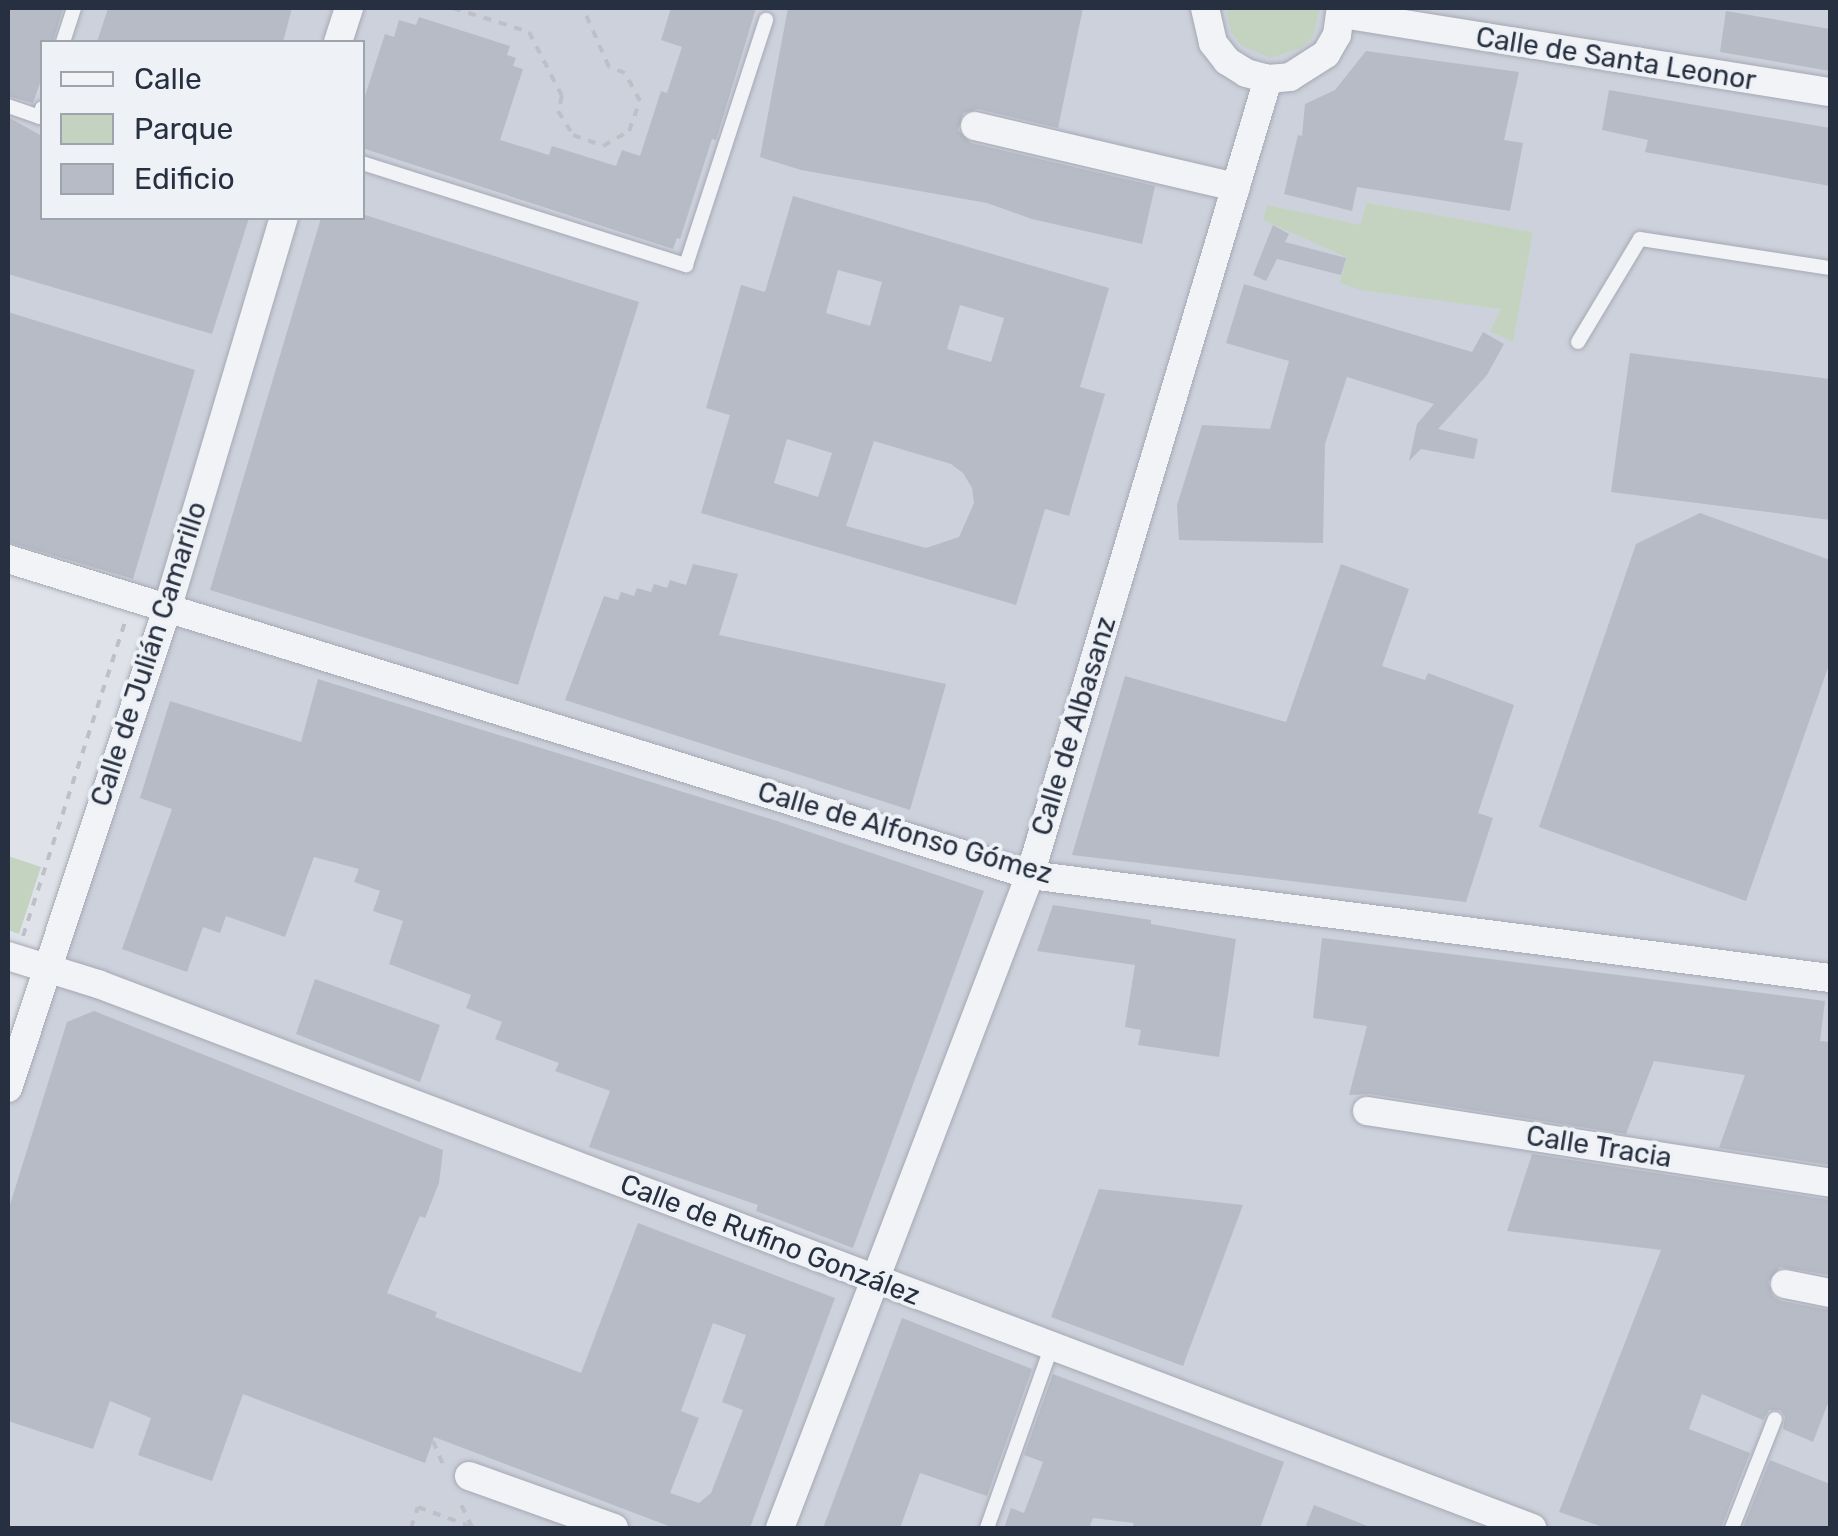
<!DOCTYPE html>
<html>
<head>
<meta charset="utf-8">
<style>
	body { margin:0 }
	#map { position:relative; width:1838px; height:1536px; overflow:hidden; background:#dfe2e9; font-family:Rubik,sans-serif }
	div>[style] { position:absolute }
	[style*='--x'] { left:calc(var(--x)*1px); top:calc(var(--y)*1px); width:calc(var(--w)*1px); rotate:calc(var(--a)*1deg) }
	.built>* { inset:0; background:#cdd1db }
	.green>* { inset:0; background:#c4d3c0 }
	.building>* { inset:0; background:#b6bbc6 }
	.path>* { height:4px; margin-top:-2px; transform-origin:0; background:repeating-linear-gradient(90deg,#bdc0c7 0 8px,transparent 0 16px) }
	.roads { filter:drop-shadow(0 0 2px #a4a9b3) drop-shadow(0 0 2px #a4a9b3) }
	.lane>* { height:14px; margin:-7px; padding:0 7px; transform-origin:7px; border-radius:7px; background:#f2f3f7 }
	.street>* { height:28px; margin:-14px; padding:0 14px; transform-origin:14px; border-radius:14px; background:#f2f3f7 }
	span { translate:-50% -50%; white-space:nowrap; text-align:center; line-height:1.15; -webkit-text-stroke:8px #eef1f6; paint-order:stroke }
	.street-label { font-size:28px; color:#273040 }
	.frame { position:absolute; inset:0; border:10px solid #273040; pointer-events:none }
	.legend { position:absolute; left:40px; top:40px; width:325px; height:180px; box-sizing:border-box; background:#eef1f6; border:2px solid #9ea4ad; margin:0; padding:12px 18px; list-style:none; font-size:30px; color:#273040 }
	.legend li { display:flex; align-items:center; gap:20px; height:50px }
	.legend b { width:50px; border:2px solid #9ea4ad }
</style>
</head>
<body>
<div id="map">
	<div class="built">
		<div style="clip-path:polygon(evenodd,8px 8px,1830px 8px,1830px 1528px,8px 1528px,8px 1088px,168px 606px,8px 559px,8px 8px,42px 42px,362px 42px,362px 218px,42px 218px,42px 42px)"></div>
	</div>
	<div class="green">
		<div style="clip-path:polygon(1226px 8px,1320px 8px,1313px 36px,1301px 48px,1270px 58px,1241px 45px,1231px 32px)"></div>
		<div style="clip-path:polygon(1367px 203px,1533px 232px,1513px 342px,1490px 331px,1501px 309px,1361px 290px,1340px 283px,1346px 257px,1263px 220px,1267px 205px,1360px 225px)"></div>
		<div style="clip-path:polygon(8px 856px,41px 867px,19px 934px,8px 930px)"></div>
	</div>
	<div class="building">
		<div style="clip-path:polygon(8px 8px,63px 8px,53px 42px,42px 42px,42px 77px,33px 103px,8px 96px)"></div>
		<div style="clip-path:polygon(108px 8px,292px 8px,283px 42px,97px 42px)"></div>
		<div style="clip-path:polygon(671px 8px,756px 8px,716px 140px,712px 139px,680px 239px,677px 238px,673px 249px,362px 148px,362px 105px,385px 34px,394px 37px,399px 20px,416px 25px,419px 17px,510px 46px,507px 55px,516px 58px,513px 66px,523px 69px,500px 140px,549px 155px,552px 146px,616px 166px,622px 150px,640px 156px,661px 91px,667px 93px,682px 47px,661px 40px)"></div>
		<div style="clip-path:polygon(788px 8px,1083px 8px,1058px 128px,978px 109px,963px 113px,958px 130px,971px 143px,1155px 186px,1142px 244px,1032px 219px,987px 203px,801px 170px,760px 157px)"></div>
		<div style="clip-path:polygon(1726px 11px,1830px 29px,1830px 71px,1720px 52px)"></div>
		<div style="clip-path:polygon(1366px 51px,1519px 72px,1504px 140px,1523px 143px,1510px 211px,1357px 187px,1352px 211px,1284px 194px,1298px 135px,1302px 136px,1305px 104px,1335px 90px)"></div>
		<div style="clip-path:polygon(1609px 90px,1830px 128px,1830px 186px,1645px 152px,1648px 140px,1602px 130px)"></div>
		<div style="clip-path:polygon(8px 117px,42px 136px,42px 218px,249px 218px,212px 334px,8px 274px)"></div>
		<div style="clip-path:polygon(evenodd,793px 196px,1109px 288px,1080px 387px,1105px 394px,1084px 465px,1069px 516px,1045px 509px,1016px 605px,701px 513px,730px 415px,706px 408px,727px 335px,741px 285px,765px 292px,793px 196px,838px 270px,882px 282px,870px 326px,826px 313px,838px 270px,793px 196px,960px 305px,1004px 318px,991px 362px,947px 349px,960px 305px,793px 196px,787px 439px,832px 453px,818px 497px,774px 483px,787px 439px,793px 196px,874px 441px,951px 464px,963px 473px,972px 488px,974px 503px,959px 537px,926px 548px,846px 526px,874px 441px)"></div>
		<div style="clip-path:polygon(362px 214px,639px 302px,518px 685px,210px 590px,321px 218px,362px 218px)"></div>
		<div style="clip-path:polygon(1273px 225px,1289px 234px,1285px 242px,1346px 258px,1341px 275px,1277px 259px,1266px 281px,1253px 275px)"></div>
		<div style="clip-path:polygon(1244px 284px,1472px 352px,1483px 332px,1504px 344px,1487px 375px,1438px 429px,1478px 439px,1474px 459px,1421px 449px,1409px 461px,1417px 424px,1434px 404px,1347px 377px,1325px 444px,1323px 543px,1179px 540px,1177px 505px,1202px 425px,1270px 429px,1289px 361px,1226px 343px)"></div>
		<div style="clip-path:polygon(8px 312px,195px 370px,133px 579px,8px 542px)"></div>
		<div style="clip-path:polygon(1630px 353px,1830px 379px,1830px 520px,1611px 492px)"></div>
		<div style="clip-path:polygon(1700px 513px,1830px 560px,1830px 662px,1746px 901px,1539px 827px,1636px 544px)"></div>
		<div style="clip-path:polygon(693px 564px,738px 574px,719px 635px,946px 684px,910px 810px,565px 700px,604px 596px,618px 600px,621px 592px,634px 596px,637px 588px,651px 592px,654px 584px,667px 588px,670px 580px,686px 585px)"></div>
		<div style="clip-path:polygon(1341px 564px,1409px 589px,1382px 666px,1425px 680px,1428px 673px,1514px 705px,1478px 813px,1493px 818px,1466px 902px,1072px 855px,1125px 676px,1286px 722px)"></div>
		<div style="clip-path:polygon(318px 679px,777px 821px,984px 891px,853px 1248px,756px 1211px,758px 1205px,589px 1147px,610px 1091px,555px 1071px,559px 1063px,495px 1039px,502px 1022px,466px 1008px,471px 995px,389px 964px,403px 921px,373px 911px,380px 891px,354px 882px,359px 869px,314px 857px,285px 937px,226px 916px,220px 933px,203px 927px,187px 972px,122px 949px,172px 809px,140px 798px,170px 701px,301px 742px)"></div>
		<div style="clip-path:polygon(1053px 905px,1151px 920px,1151px 924px,1236px 939px,1219px 1057px,1138px 1045px,1141px 1030px,1125px 1027px,1135px 965px,1037px 951px)"></div>
		<div style="clip-path:polygon(1322px 938px,1825px 1001px,1820px 1041px,1830px 1042px,1830px 1165px,1719px 1148px,1745px 1075px,1654px 1061px,1626px 1134px,1370px 1094px,1349px 1095px,1367px 1026px,1313px 1018px)"></div>
		<div style="clip-path:polygon(315px 979px,440px 1025px,420px 1082px,296px 1034px)"></div>
		<div style="clip-path:polygon(evenodd,94px 1011px,443px 1150px,439px 1183px,425px 1218px,420px 1216px,387px 1293px,437px 1312px,435px 1317px,581px 1373px,638px 1223px,835px 1298px,750px 1528px,674px 1528px,434px 1437px,425px 1463px,243px 1394px,212px 1481px,138px 1455px,151px 1418px,110px 1401px,93px 1449px,8px 1421px,8px 1211px,67px 1022px,94px 1011px,713px 1323px,746px 1335px,722px 1402px,743px 1410px,711px 1493px,699px 1503px,670px 1493px,699px 1418px,681px 1411px,713px 1323px)"></div>
		<div style="clip-path:polygon(1532px 1154px,1830px 1200px,1830px 1275px,1780px 1267px,1768px 1282px,1773px 1296px,1781px 1301px,1830px 1310px,1830px 1398px,1813px 1442px,1783px 1429px,1785px 1416px,1780px 1410px,1769px 1410px,1763px 1420px,1702px 1394px,1689px 1429px,1750px 1453px,1721px 1528px,1606px 1528px,1559px 1512px,1661px 1250px,1507px 1231px)"></div>
		<div style="clip-path:polygon(1099px 1189px,1243px 1205px,1183px 1366px,1051px 1317px)"></div>
		<div style="clip-path:polygon(902px 1318px,1032px 1369px,987px 1496px,920px 1473px,900px 1528px,823px 1528px)"></div>
		<div style="clip-path:polygon(1053px 1374px,1284px 1462px,1260px 1528px,1132px 1528px,1134px 1523px,1093px 1518px,1089px 1528px,1004px 1528px,1011px 1508px,1024px 1513px,1043px 1462px,1024px 1455px)"></div>
		<div style="clip-path:polygon(1770px 1460px,1830px 1484px,1830px 1528px,1743px 1528px)"></div>
		<div style="clip-path:polygon(1314px 1505px,1370px 1527px,1370px 1528px,1305px 1528px)"></div>
	</div>
	<div class="path">
		<div style="--x:453;--y:8;--w:80;--a:17.5"></div>
		<div style="--x:529;--y:32;--w:72;--a:62.7"></div>
		<div style="--x:562;--y:96;--w:16;--a:105"></div>
		<div style="--x:558;--y:111;--w:28;--a:58"></div>
		<div style="--x:573;--y:135;--w:32;--a:20"></div>
		<div style="--x:603;--y:146;--w:30;--a:-30"></div>
		<div style="--x:629;--y:131;--w:32;--a:-70"></div>
		<div style="--x:640;--y:101;--w:32;--a:-118"></div>
		<div style="--x:625;--y:73;--w:17;--a:-159"></div>
		<div style="--x:609;--y:67;--w:64;--a:-113.8"></div>
		<div style="--x:23;--y:936;--w:330;--a:-72"></div>
		<div style="--x:433;--y:1441;--w:30;--a:67"></div>
		<div style="--x:411;--y:1528;--w:22;--a:-72"></div>
		<div style="--x:418;--y:1507;--w:58;--a:20.3"></div>
		<div style="--x:472;--y:1527;--w:30;--a:-116"></div>
	</div>
	<div class="roads">
		<div class="lane">
			<div style="--x:63;--y:42;--w:36;--a:-72"></div>
			<div style="--x:8;--y:106;--w:34;--a:19"></div>
			<div style="--x:40;--y:117;--w:9;--a:-77"></div>
			<div style="--x:362;--y:163;--w:340;--a:17.5"></div>
			<div style="--x:686;--y:265;--w:258;--a:-71.9"></div>
			<div style="--x:1578;--y:342;--w:120;--a:-59"></div>
			<div style="--x:1640;--y:239;--w:192;--a:8.7"></div>
			<div style="--x:987;--y:1528;--w:191;--a:-70.4"></div>
			<div style="--x:1732;--y:1528;--w:117;--a:-68.5"></div>
		</div>
		<div class="street">
			<div style="--x:1205;--y:8;--w:36;--a:77"></div>
			<div style="--x:1213;--y:43;--w:23;--a:52"></div>
			<div style="--x:1227;--y:61;--w:22;--a:32"></div>
			<div style="--x:1246;--y:73;--w:23;--a:15"></div>
			<div style="--x:1268;--y:79;--w:22;--a:-5"></div>
			<div style="--x:1290;--y:77;--w:43;--a:-32.6"></div>
			<div style="--x:1326;--y:54;--w:22;--a:-60"></div>
			<div style="--x:1337;--y:35;--w:27;--a:-82"></div>
			<div style="--x:1342;--y:14;--w:494;--a:9.1"></div>
			<div style="--x:338;--y:42;--w:36;--a:-72"></div>
			<div style="--x:975;--y:126;--w:268;--a:13.2"></div>
			<div style="--x:8;--y:559;--w:1070;--a:17.18"></div>
			<div style="--x:1030;--y:875;--w:807;--a:7.34"></div>
			<div style="--x:8;--y:956;--w:94;--a:17.3"></div>
			<div style="--x:98;--y:984;--w:1534;--a:20.77"></div>
			<div style="--x:8;--y:1088;--w:508;--a:-71.64"></div>
			<div style="--x:168;--y:606;--w:405;--a:-73.4"></div>
			<div style="--x:1367;--y:1111;--w:469;--a:8.8"></div>
			<div style="--x:1785;--y:1284;--w:46;--a:11.3"></div>
			<div style="--x:469;--y:1476;--w:154;--a:19.7"></div>
			<div style="--x:780;--y:1528;--w:699;--a:-69.05"></div>
			<div style="--x:1030;--y:875;--w:831;--a:-73.35"></div>
		</div>
	</div>
	<div class="street-label">
		<span style="left:1616px;top:59px;rotate:9deg">Calle de Santa Leonor</span>
		<span style="left:149px;top:654px;rotate:-72deg">Calle de Julián Camarillo</span>
		<span style="left:1074px;top:726px;rotate:-73deg">Calle de Albasanz</span>
		<span style="left:905px;top:833px;rotate:16deg">Calle de Alfonso Gómez</span>
		<span style="left:1599px;top:1147px;rotate:9deg">Calle Tracia</span>
		<span style="left:770px;top:1240px;rotate:21deg">Calle de Rufino González</span>
	</div>
	<div class="frame"></div>
	<ul class="legend">
	<li><b style="height:12px;background:#f2f3f7"></b>Calle</li>
	<li><b style="height:28px;background:#c4d3c0"></b>Parque</li>
	<li><b style="height:28px;background:#b6bbc6"></b>Edificio</li>
	</ul>
</div>
</body>
</html>
